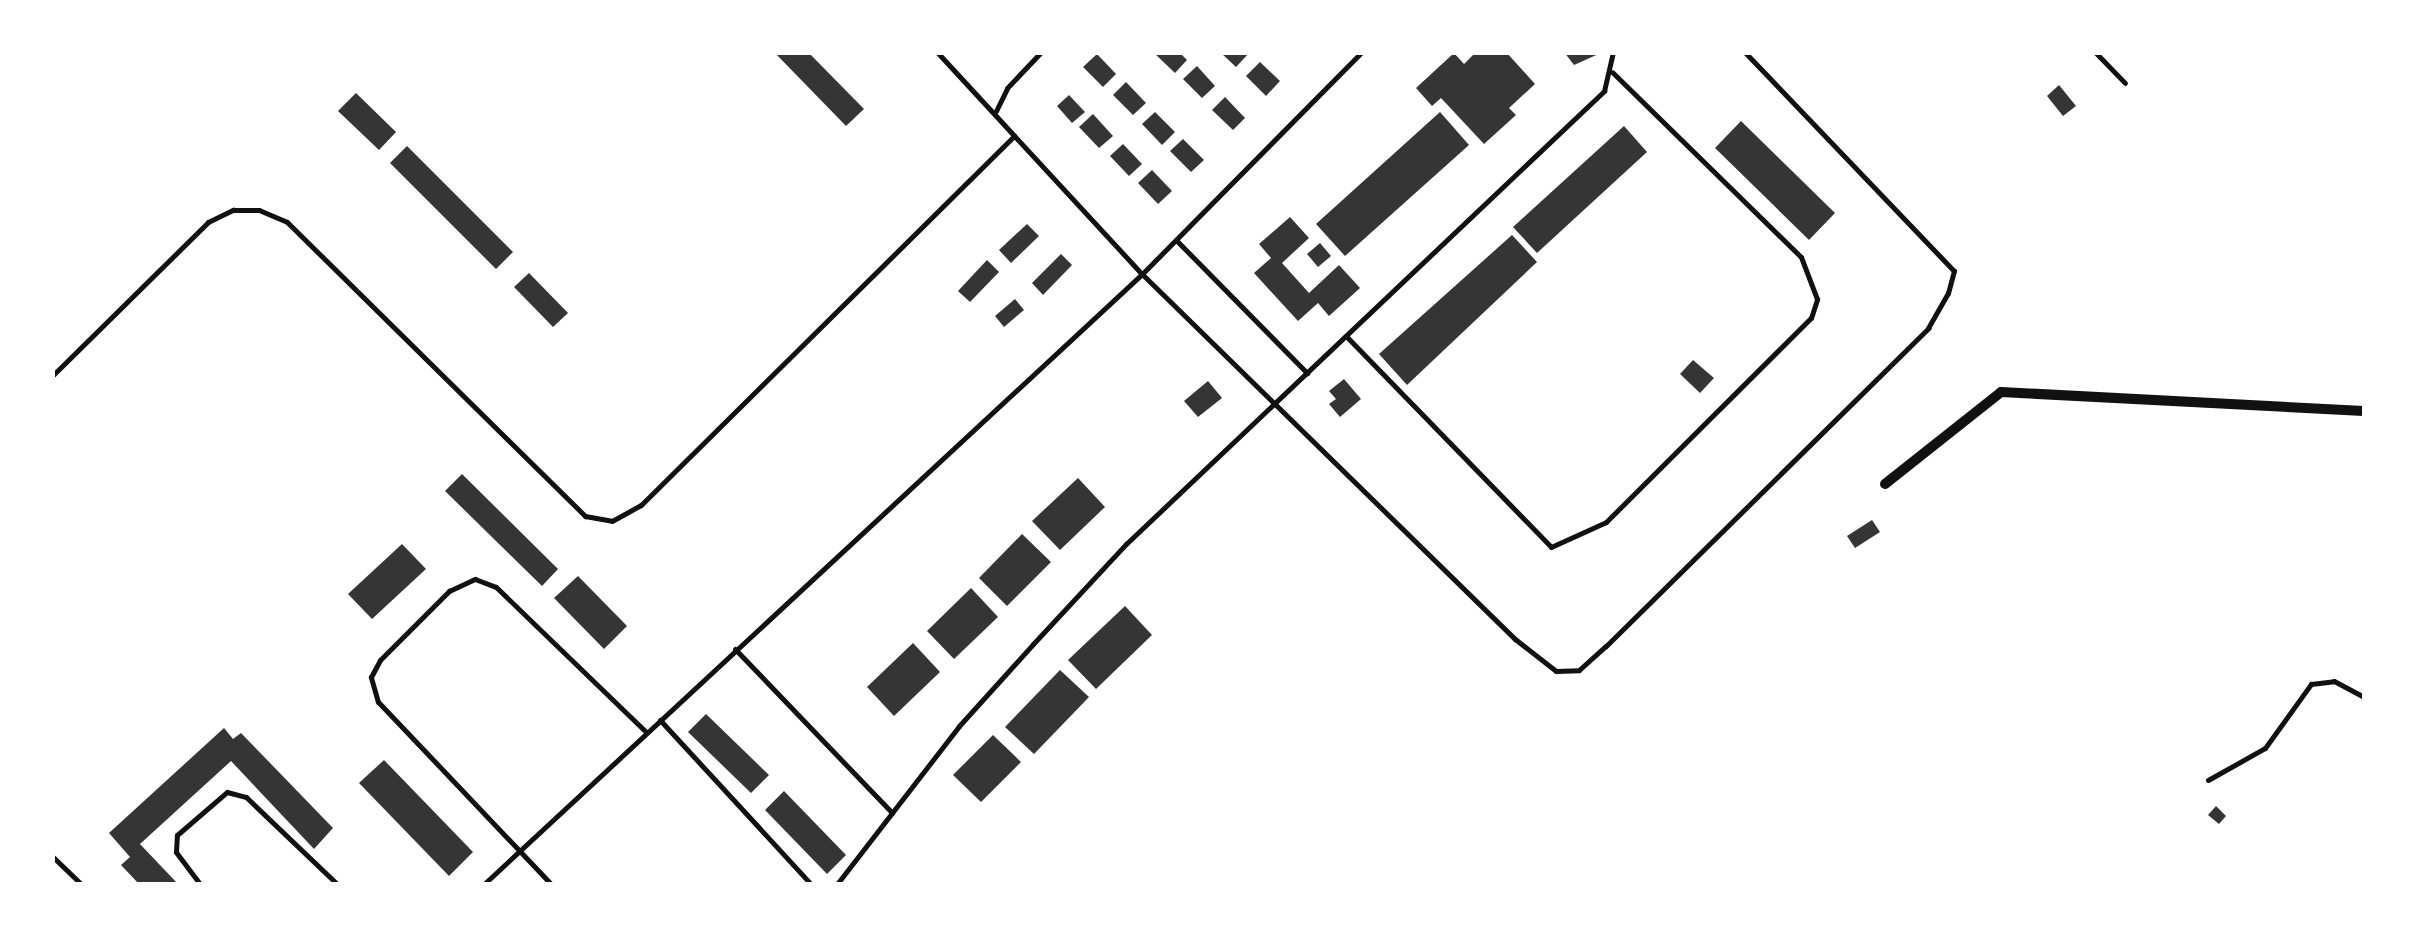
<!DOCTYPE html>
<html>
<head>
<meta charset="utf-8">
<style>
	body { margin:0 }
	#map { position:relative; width:2417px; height:937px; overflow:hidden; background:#fff; font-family:"Fira Sans",sans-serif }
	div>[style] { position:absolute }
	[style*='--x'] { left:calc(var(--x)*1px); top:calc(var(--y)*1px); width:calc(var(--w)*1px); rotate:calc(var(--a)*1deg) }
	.building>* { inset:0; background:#353535 }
	.service>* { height:5px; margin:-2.5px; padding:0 2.5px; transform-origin:2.5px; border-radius:2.5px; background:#111 }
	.minor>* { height:10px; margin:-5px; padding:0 5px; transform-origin:5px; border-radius:5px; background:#111 }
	span { translate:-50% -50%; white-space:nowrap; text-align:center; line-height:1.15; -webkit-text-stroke:8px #fff; paint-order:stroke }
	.frame { position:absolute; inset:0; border:55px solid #fff; pointer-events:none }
</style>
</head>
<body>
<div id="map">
	<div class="building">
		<div style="clip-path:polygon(774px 52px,808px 52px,864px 109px,846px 126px)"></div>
		<div style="clip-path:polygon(1153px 52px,1179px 52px,1187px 60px,1175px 73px)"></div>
		<div style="clip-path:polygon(1220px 52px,1250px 52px,1236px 67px)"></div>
		<div style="clip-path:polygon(1476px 52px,1506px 52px,1535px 84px,1509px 108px,1516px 115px,1484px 144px,1441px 98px,1432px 106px,1416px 88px,1454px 53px,1464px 64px)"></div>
		<div style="clip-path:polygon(1564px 52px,1603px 52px,1574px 65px)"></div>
		<div style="clip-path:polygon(1097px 54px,1116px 74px,1103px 87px,1083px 67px)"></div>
		<div style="clip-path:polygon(1260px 62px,1280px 81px,1266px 96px,1246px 76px)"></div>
		<div style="clip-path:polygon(1197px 66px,1215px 86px,1202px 98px,1183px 79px)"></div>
		<div style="clip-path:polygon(1126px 82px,1146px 103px,1133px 115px,1113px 95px)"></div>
		<div style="clip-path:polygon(2059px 85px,2076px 106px,2063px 116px,2047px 96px)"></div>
		<div style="clip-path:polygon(356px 93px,396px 132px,379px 150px,338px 111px)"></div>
		<div style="clip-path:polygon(1069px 95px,1085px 112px,1072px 123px,1057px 106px)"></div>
		<div style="clip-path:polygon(1225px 97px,1245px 118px,1233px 130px,1212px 110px)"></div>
		<div style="clip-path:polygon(1155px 112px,1175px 132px,1162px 145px,1142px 124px)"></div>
		<div style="clip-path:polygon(1440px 112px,1469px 145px,1345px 256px,1316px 224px)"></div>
		<div style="clip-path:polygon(1093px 114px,1113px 136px,1099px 148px,1079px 127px)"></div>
		<div style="clip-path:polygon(1741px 121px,1835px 213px,1809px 240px,1715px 148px)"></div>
		<div style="clip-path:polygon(1624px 126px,1647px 152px,1537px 253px,1513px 227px)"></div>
		<div style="clip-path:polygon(1183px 139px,1204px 160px,1191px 172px,1170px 151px)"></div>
		<div style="clip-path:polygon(1123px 144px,1142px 164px,1129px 176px,1110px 156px)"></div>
		<div style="clip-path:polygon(407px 146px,513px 252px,496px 269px,390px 163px)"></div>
		<div style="clip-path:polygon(1152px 170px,1172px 191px,1158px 204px,1138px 183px)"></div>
		<div style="clip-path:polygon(1290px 217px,1309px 238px,1282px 263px,1309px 293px,1339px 265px,1360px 288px,1329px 316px,1318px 303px,1298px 321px,1254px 273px,1271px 258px,1259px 244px)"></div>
		<div style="clip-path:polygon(1027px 224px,1039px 236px,1011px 263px,999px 250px)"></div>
		<div style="clip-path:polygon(1512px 235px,1537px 262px,1407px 385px,1379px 354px)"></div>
		<div style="clip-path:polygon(1320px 243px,1331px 256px,1318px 267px,1307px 254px)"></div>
		<div style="clip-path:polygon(1061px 254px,1072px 265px,1043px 295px,1032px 283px)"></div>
		<div style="clip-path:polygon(987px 260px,999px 272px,970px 302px,958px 291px)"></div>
		<div style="clip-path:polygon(529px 273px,568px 313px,553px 327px,514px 287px)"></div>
		<div style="clip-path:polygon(1015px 299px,1024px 310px,1004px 327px,995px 316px)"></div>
		<div style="clip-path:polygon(1693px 360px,1714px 378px,1700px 393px,1680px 374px)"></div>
		<div style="clip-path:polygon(1344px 379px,1361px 399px,1340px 417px,1329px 404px,1336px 399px,1329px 391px)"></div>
		<div style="clip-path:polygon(1208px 381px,1222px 398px,1198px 417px,1184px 401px)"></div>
		<div style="clip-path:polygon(462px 474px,558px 569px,542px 586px,445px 491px)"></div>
		<div style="clip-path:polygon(1078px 478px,1105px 507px,1060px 550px,1032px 521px)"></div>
		<div style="clip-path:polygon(1872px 520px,1880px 532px,1855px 548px,1847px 536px)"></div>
		<div style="clip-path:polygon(1022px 534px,1051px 562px,1007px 606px,979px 578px)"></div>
		<div style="clip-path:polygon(402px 544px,426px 569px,372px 619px,348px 594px)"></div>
		<div style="clip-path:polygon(578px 576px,627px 626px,604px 649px,554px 598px)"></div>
		<div style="clip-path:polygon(971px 588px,998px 617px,954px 659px,927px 631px)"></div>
		<div style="clip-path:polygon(1125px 606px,1152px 635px,1096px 689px,1068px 660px)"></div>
		<div style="clip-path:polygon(913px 643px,940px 672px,894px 716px,867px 687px)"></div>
		<div style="clip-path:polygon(1060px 670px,1089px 697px,1034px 754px,1005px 727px)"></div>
		<div style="clip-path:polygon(706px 714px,769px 775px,751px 793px,688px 732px)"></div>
		<div style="clip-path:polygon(224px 728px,233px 739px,241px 733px,333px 828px,314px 849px,231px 761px,140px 844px,178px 884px,139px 884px,121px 865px,130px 857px,109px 833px)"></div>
		<div style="clip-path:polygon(993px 735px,1021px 762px,981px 802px,953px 775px)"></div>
		<div style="clip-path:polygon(384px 760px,473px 852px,449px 876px,359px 783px)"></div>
		<div style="clip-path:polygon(784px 791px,846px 855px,827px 874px,765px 810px)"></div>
		<div style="clip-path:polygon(2216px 806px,2226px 816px,2219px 824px,2208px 815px)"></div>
	</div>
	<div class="service">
		<div style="--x:937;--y:52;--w:302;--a:47.3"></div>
		<div style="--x:1142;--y:274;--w:522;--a:44.38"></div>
		<div style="--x:1515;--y:639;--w:52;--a:38"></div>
		<div style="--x:1556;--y:671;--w:23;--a:-2"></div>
		<div style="--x:1579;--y:670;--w:36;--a:-42"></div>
		<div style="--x:1606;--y:646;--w:453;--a:-44.6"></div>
		<div style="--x:1928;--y:328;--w:40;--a:-60.3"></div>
		<div style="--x:1948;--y:293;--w:23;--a:-75"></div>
		<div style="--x:1954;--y:271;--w:303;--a:-133.7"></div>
		<div style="--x:2095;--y:52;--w:43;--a:45.9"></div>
		<div style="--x:996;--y:111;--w:25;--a:-64"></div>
		<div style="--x:1007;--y:88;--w:50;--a:-46.6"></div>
		<div style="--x:1176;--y:240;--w:187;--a:45.4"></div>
		<div style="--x:1346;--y:336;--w:294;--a:45.8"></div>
		<div style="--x:1551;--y:547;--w:60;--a:-24.4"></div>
		<div style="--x:1606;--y:522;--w:289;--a:-44.9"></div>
		<div style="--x:1811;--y:318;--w:20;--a:-72"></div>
		<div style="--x:1817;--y:299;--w:45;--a:-110.9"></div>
		<div style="--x:1801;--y:257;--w:264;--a:-135.6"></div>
		<div style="--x:52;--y:376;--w:219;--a:-44.6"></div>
		<div style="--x:208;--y:222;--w:28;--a:-26"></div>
		<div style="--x:233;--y:210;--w:26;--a:0"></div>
		<div style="--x:259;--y:210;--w:30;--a:23"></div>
		<div style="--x:287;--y:222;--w:419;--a:44.6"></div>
		<div style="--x:585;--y:516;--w:27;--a:10"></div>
		<div style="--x:612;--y:521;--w:33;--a:-29"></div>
		<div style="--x:641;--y:505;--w:525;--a:-44.69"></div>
		<div style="--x:735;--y:649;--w:227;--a:46.2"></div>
		<div style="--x:660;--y:720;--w:223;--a:47.4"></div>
		<div style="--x:2208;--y:780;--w:65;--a:-29.3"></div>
		<div style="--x:2265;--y:748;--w:79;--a:-54.3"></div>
		<div style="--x:2311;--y:684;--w:23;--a:-7"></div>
		<div style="--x:2334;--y:681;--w:34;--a:28"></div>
		<div style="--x:52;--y:856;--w:40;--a:44"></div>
		<div style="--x:200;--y:884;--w:40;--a:-127"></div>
		<div style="--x:176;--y:852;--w:17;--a:-87"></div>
		<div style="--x:177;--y:835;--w:66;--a:-40.7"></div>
		<div style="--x:227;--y:792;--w:20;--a:15"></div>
		<div style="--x:246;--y:797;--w:126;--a:43.7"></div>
		<div style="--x:484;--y:884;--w:897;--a:-42.83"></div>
		<div style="--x:1142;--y:274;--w:313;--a:-45.3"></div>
		<div style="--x:551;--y:884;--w:251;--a:-133.5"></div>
		<div style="--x:378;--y:702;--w:26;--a:-106"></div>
		<div style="--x:371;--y:677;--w:19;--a:-62"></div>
		<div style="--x:380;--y:660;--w:98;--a:-45"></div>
		<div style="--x:449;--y:591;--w:29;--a:-25"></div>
		<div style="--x:475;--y:579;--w:22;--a:21"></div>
		<div style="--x:496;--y:587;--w:209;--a:44"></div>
		<div style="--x:837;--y:884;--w:200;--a:-52.3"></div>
		<div style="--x:959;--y:726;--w:110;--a:-47.9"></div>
		<div style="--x:1033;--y:644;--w:137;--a:-47.1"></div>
		<div style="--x:1126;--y:544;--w:659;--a:-43.46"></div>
		<div style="--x:1604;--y:91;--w:40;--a:-77"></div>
	</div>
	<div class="minor">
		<div style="--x:1885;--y:484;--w:148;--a:-38.4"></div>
		<div style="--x:2001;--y:392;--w:363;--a:3"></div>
	</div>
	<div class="frame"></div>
</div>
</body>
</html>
